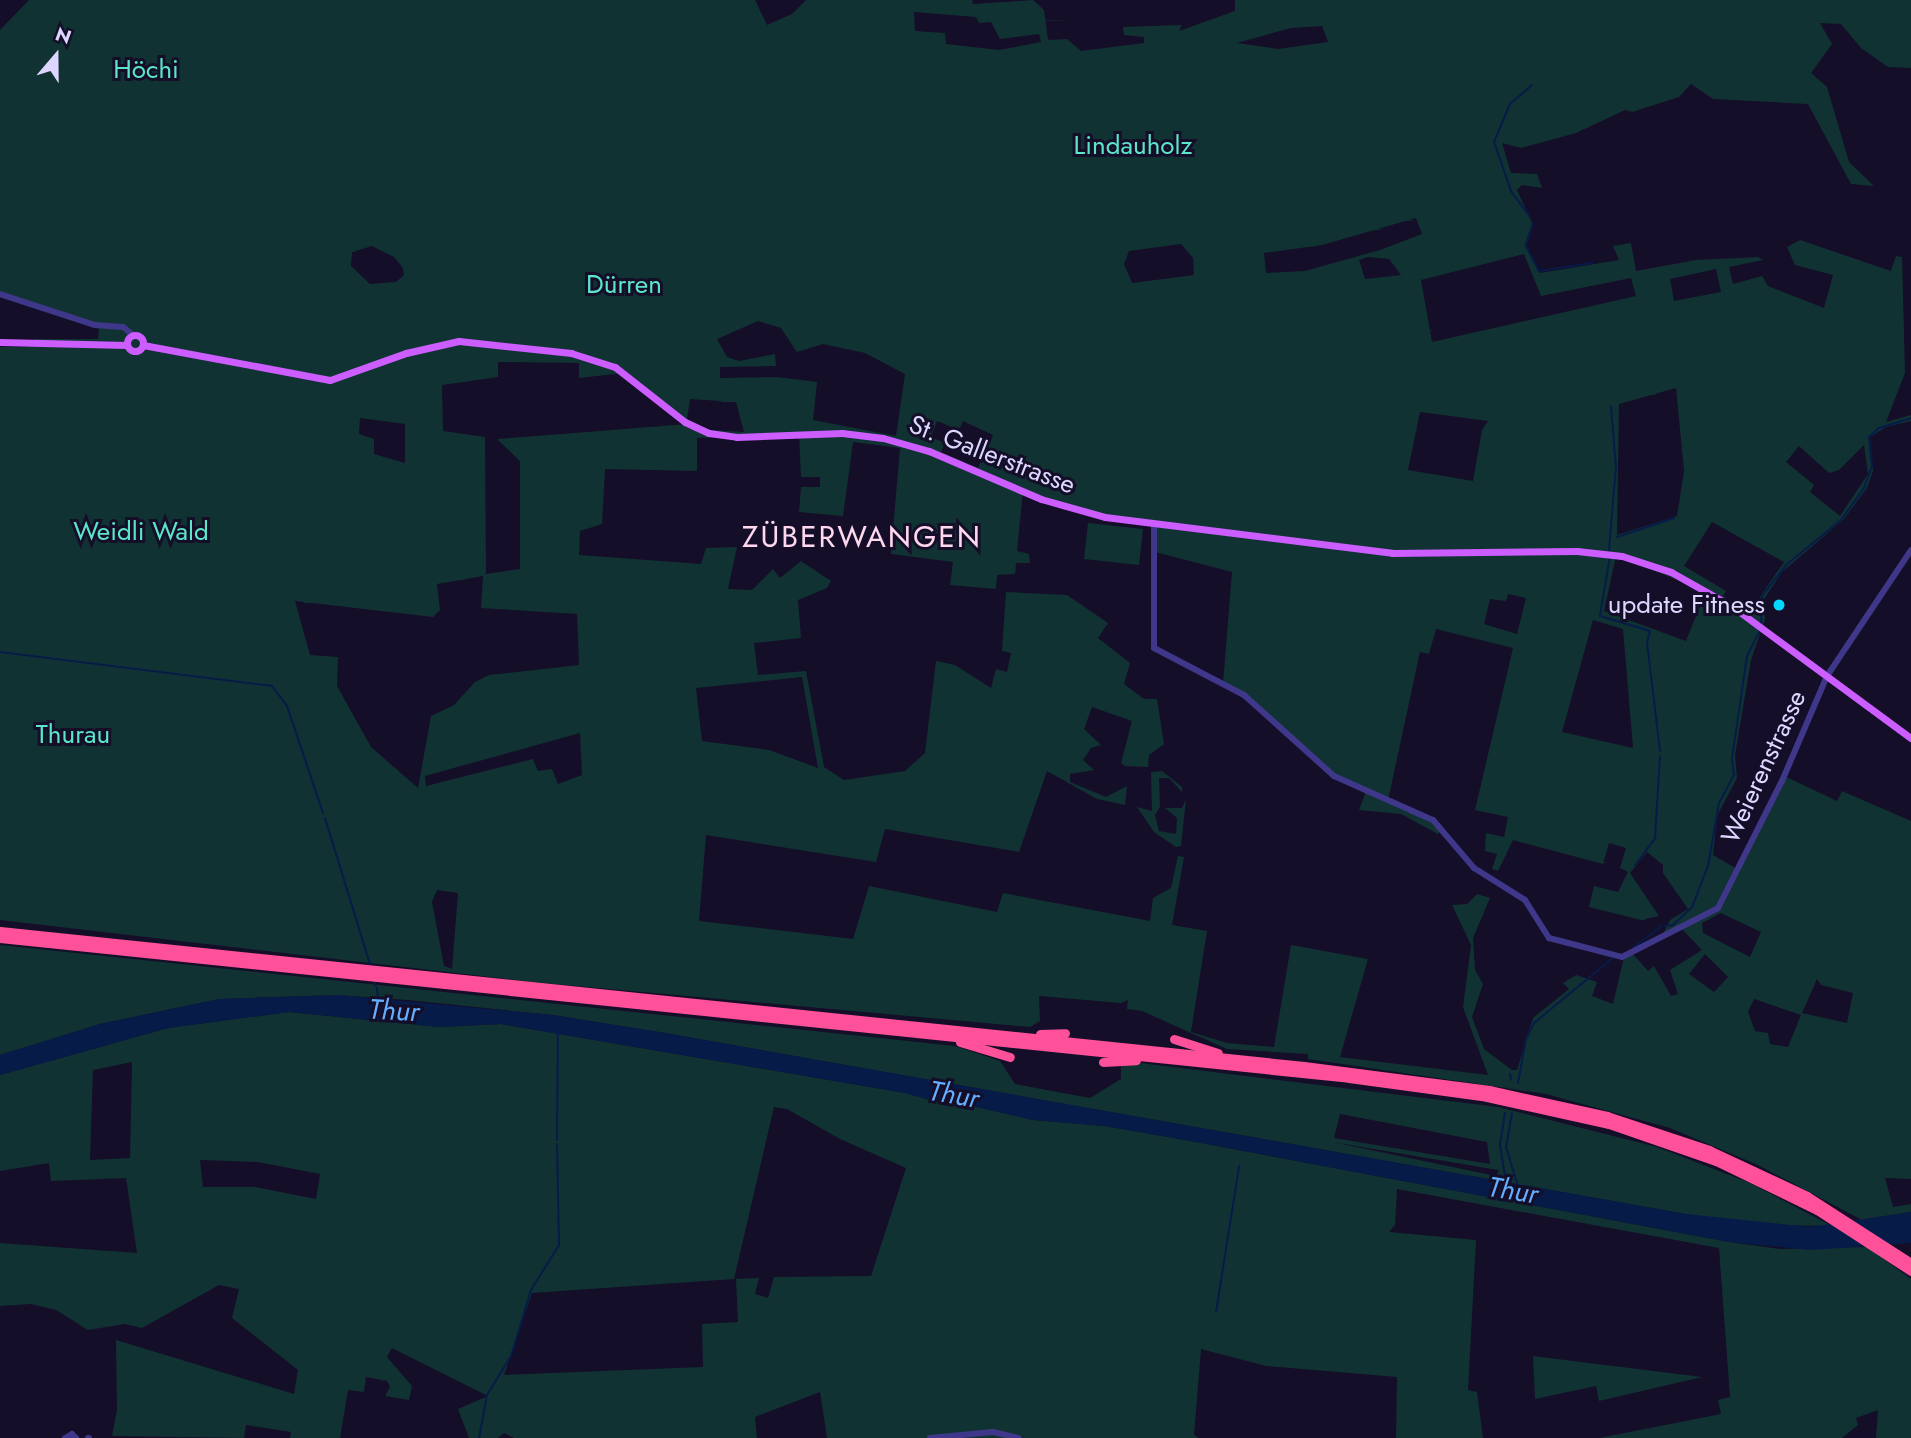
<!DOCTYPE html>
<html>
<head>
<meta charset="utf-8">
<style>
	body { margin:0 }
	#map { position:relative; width:1911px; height:1438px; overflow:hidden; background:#140e29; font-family:Jost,sans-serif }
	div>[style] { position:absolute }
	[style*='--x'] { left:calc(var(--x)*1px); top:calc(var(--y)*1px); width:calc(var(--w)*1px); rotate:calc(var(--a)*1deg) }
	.green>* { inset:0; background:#113233 }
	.water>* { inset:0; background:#071b49 }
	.stream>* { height:2px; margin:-1px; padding:0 1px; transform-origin:1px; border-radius:1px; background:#071b49 }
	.tertiary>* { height:6px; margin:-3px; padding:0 3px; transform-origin:3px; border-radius:3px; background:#3f378a }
	.primary>* { height:7px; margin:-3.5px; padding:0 3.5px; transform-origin:3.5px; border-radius:3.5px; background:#cc5dff }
	.primary>.ring { margin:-3.5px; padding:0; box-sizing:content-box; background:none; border:7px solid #cc5dff; border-radius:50% }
	.motorway>* { height:9px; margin:-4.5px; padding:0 4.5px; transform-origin:4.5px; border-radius:4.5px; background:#ff519a }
	.dots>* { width:19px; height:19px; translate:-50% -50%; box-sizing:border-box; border:4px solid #140e29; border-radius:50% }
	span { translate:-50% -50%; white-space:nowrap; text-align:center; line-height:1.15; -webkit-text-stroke:6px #140e29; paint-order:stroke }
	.park-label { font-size:26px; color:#5be6cc }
	.street-label { font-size:26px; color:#ddd6ff }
	.poi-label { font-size:26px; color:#ddd6ff }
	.right { translate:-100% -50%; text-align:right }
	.water-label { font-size:28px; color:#64aeff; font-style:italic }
	.quarter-label { font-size:30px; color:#ffd8ef; letter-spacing:2px }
	.north { position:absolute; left:21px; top:21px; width:70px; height:70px; -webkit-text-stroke:5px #140e29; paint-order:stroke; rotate:20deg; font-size:19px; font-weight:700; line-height:28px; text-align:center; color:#ddd6ff }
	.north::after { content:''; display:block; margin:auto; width:24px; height:32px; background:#ddd6ff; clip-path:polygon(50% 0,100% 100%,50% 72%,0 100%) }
</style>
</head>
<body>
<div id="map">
	<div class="green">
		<div style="clip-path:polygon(evenodd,29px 0,755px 0,767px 25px,792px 14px,806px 0,972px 0,973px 4px,1033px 0,1044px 10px,1048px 40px,1067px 39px,1081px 51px,1144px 43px,1144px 37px,1124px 35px,1123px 27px,1182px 25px,1179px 31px,1235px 11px,1235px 0,1911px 0,1911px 68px,1888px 67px,1861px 48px,1841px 24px,1820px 23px,1832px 44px,1811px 73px,1827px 87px,1849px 162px,1874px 186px,1851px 184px,1808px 104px,1713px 99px,1691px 84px,1679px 97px,1632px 112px,1625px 110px,1576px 133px,1521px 148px,1502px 143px,1511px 173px,1537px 174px,1542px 188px,1522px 185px,1517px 190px,1532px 223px,1525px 245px,1540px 273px,1619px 260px,1613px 246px,1631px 243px,1636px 271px,1696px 260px,1758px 257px,1763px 260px,1729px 267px,1733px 284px,1762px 276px,1768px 286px,1824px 308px,1833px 275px,1795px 265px,1787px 247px,1800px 240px,1891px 271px,1896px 256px,1902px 257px,1905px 373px,1886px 422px,1911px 415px,1911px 421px,1886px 427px,1870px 437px,1873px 471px,1867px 488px,1844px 519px,1782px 572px,1764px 599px,1765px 619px,1751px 660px,1735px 755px,1737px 778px,1717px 816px,1713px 855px,1737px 869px,1784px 776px,1837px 801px,1842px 791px,1911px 821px,1911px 1179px,1885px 1178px,1893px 1207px,1911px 1204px,1911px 1212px,1862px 1220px,1758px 1165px,1670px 1128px,1546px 1094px,1308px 1059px,1308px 1054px,1227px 1049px,1142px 1011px,1127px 1009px,1128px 1000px,1121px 1003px,1039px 996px,1040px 1021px,1030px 1027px,533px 982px,0 920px,0 347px,26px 347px,35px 339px,98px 339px,99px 329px,0 297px,0 30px,29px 0,914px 12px,976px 17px,979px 23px,991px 22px,1000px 39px,1039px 34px,1041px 42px,999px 50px,946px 44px,945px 33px,915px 31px,914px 12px,29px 0,1322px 26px,1328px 42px,1278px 49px,1237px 43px,1291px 28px,1322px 26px,29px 0,1416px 218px,1422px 234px,1380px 250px,1305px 271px,1266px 273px,1264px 253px,1322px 245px,1416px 218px,29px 0,1181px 244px,1193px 258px,1194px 275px,1132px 283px,1124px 264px,1129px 251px,1181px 244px,29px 0,372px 246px,394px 257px,403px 268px,404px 275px,396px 282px,370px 284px,351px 266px,352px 252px,372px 246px,29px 0,1524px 254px,1541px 296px,1631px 278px,1636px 296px,1432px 342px,1421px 280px,1524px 254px,29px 0,1368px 257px,1389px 259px,1401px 275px,1365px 279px,1359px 260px,1368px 257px,29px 0,1716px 269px,1721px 292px,1674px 301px,1670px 279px,1716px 269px,29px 0,758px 321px,781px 328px,797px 352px,823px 344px,865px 353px,905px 374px,896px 436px,813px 420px,817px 382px,777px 377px,720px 378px,720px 367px,776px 366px,775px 354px,739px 361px,727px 357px,717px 339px,758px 321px,29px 0,498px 362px,579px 363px,579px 378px,624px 373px,688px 424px,497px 439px,520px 461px,520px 569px,486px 574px,485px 437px,443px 431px,442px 385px,498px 377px,498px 362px,29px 0,1676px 388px,1684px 471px,1677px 516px,1617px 535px,1619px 404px,1676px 388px,29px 0,690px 399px,736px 402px,744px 432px,710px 430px,687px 419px,690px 399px,29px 0,1420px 412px,1488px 421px,1482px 430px,1473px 481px,1408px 470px,1420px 412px,29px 0,360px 418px,405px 424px,405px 463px,374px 454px,374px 439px,359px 434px,360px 418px,29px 0,937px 421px,959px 430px,963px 421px,993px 435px,978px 468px,941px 452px,945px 443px,931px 437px,937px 421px,29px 0,799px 434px,801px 477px,820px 477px,820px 487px,801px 487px,799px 512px,843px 516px,853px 442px,900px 448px,891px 554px,953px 562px,950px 585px,996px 589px,997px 575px,1015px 574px,1016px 563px,1030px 563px,1029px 554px,1017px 551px,1023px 491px,1105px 517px,1154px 524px,1155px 552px,1232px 572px,1223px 684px,1257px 705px,1325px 769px,1366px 791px,1359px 810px,1401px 814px,1438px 834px,1443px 829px,1388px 800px,1420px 652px,1429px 654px,1436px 629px,1513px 648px,1475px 810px,1508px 817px,1504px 837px,1486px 833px,1485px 851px,1497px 854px,1492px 869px,1498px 871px,1513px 840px,1603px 864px,1609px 843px,1626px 848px,1620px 868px,1628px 872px,1618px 892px,1594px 886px,1589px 907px,1641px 920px,1659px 916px,1630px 873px,1647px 852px,1663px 865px,1663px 873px,1688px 909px,1670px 920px,1664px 932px,1681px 928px,1702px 950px,1670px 970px,1678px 994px,1671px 996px,1654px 966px,1648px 971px,1632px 953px,1624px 957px,1613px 1004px,1592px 996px,1597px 982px,1576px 975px,1563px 983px,1569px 989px,1533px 1018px,1517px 1070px,1512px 1070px,1484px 1049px,1472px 1017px,1483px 984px,1475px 970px,1473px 938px,1490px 898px,1477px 894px,1467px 904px,1452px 905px,1471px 945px,1463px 1007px,1488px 1075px,1340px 1057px,1368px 959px,1291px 945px,1274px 1047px,1227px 1043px,1191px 1032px,1207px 931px,1172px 925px,1184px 857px,1178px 856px,1171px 888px,1153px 898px,1150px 921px,1003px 893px,997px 912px,869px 886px,853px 939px,699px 921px,706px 835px,876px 862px,885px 829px,1019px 852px,1047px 771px,1097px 799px,1125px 805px,1127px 786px,1106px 797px,1070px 782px,1070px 774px,1094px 770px,1083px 760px,1091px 748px,1101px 745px,1084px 729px,1092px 707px,1132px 721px,1121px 763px,1125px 766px,1148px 767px,1149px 755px,1164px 744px,1157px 699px,1144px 699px,1124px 684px,1130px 663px,1098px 638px,1108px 623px,1067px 595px,1006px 592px,1002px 651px,1011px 653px,1007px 672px,996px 669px,991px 688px,955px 665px,936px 661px,925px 753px,905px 771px,844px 780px,824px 767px,806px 671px,758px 675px,754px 643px,801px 638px,798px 600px,827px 588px,831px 581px,801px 561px,780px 578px,773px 569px,752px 590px,728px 589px,737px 547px,706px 548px,701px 564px,579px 555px,580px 531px,602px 524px,605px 469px,697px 471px,697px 438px,799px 434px,29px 0,1864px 445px,1868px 474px,1840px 516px,1810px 492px,1814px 485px,1786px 462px,1799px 446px,1829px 473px,1839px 470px,1864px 445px,29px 0,1712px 522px,1784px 562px,1749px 613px,1723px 596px,1726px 591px,1684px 566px,1712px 522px,29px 0,1616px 556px,1706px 591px,1686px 641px,1604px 611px,1616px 556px,29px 0,483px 576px,481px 608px,577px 614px,579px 665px,489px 675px,475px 682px,454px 705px,431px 716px,418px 788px,371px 747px,337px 686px,338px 657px,310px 655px,295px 601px,433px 617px,440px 610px,437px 584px,483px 576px,29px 0,1508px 594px,1526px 598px,1517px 634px,1484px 624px,1490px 599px,1506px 601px,1508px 594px,29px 0,1593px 620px,1623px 629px,1633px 748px,1562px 732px,1593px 620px,29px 0,802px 677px,818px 768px,769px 750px,702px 741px,696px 688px,802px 677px,29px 0,580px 733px,582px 775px,558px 784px,552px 769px,538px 771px,533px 759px,426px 786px,425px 776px,580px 733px,29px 0,437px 890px,458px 893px,452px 969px,444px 966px,432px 902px,437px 890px,29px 0,1721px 913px,1761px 932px,1750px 957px,1703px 933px,1702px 923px,1721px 913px,29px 0,1705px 954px,1728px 977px,1714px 992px,1689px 974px,1705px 954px,29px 0,1817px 979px,1821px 985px,1853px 993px,1847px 1023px,1802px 1013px,1817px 979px,29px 0,1754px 999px,1801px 1015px,1788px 1047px,1770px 1044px,1768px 1033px,1755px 1031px,1748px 1012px,1754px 999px)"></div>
		<div style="clip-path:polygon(1088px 523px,1143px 529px,1139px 565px,1084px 559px)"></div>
		<div style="clip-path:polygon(1162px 771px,1182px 787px,1182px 792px,1169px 778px,1159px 778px,1160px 807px,1155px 815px,1159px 831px,1176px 834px,1177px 818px,1165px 808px,1182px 808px,1186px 799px,1181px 846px,1176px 847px,1154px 832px,1137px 807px,1152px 811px,1151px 772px)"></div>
		<div style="clip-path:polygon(evenodd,0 945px,955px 1046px,1000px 1061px,1015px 1084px,1090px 1098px,1121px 1079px,1121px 1064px,1140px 1063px,1498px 1107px,1657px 1147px,1750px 1183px,1832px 1226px,1764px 1225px,1686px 1214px,665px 1033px,553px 1015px,407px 1000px,338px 995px,219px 999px,100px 1024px,0 1055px,0 945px,1340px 1114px,1487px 1142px,1490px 1164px,1334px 1138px,1340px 1114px,0 945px,1332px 1142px,1498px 1170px,1499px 1170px,1496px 1176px,1332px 1142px)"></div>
		<div style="clip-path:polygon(evenodd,289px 1012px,440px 1027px,501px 1024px,905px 1093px,951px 1106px,963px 1104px,1033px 1120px,1105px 1126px,1185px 1140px,1729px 1242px,1780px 1249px,1867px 1247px,1911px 1279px,1911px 1438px,1876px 1438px,1878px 1410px,1856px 1418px,1858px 1425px,1842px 1438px,1599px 1438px,1721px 1414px,1718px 1400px,1730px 1397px,1719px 1248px,1397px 1189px,1395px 1225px,1389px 1232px,1476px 1240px,1468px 1390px,1477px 1392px,1483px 1438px,1396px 1438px,1397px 1377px,1266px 1366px,1201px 1349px,1194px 1435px,1199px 1438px,827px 1438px,820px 1392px,755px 1417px,757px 1438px,514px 1438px,504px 1433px,498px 1438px,469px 1438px,458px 1409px,488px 1396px,392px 1348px,387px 1357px,412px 1386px,409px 1400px,385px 1396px,390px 1387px,387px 1381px,366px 1377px,364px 1392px,348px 1390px,340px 1438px,290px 1438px,291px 1432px,246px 1425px,244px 1438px,112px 1436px,117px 1410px,116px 1340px,294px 1394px,298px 1370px,232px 1318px,239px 1289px,219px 1285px,142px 1328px,125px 1324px,88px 1330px,56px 1310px,31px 1304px,0 1306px,0 1243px,137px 1253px,126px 1178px,51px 1181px,49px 1163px,0 1171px,0 1075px,168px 1028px,289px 1012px,132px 1062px,130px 1158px,90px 1160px,93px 1070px,132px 1062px,289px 1012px,774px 1107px,787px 1109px,840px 1139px,906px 1168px,871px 1276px,774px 1277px,768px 1298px,755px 1294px,759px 1278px,736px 1279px,738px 1322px,702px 1324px,703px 1367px,504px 1375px,532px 1293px,734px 1279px,774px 1107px,289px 1012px,200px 1160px,258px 1162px,320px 1174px,316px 1199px,255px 1187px,203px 1187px,200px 1160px)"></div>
		<div style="clip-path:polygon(1533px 1356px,1702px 1377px,1599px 1401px,1596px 1386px,1535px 1399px)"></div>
	</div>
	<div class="water">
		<div style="clip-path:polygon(338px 995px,553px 1015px,665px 1033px,1686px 1214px,1810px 1227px,1911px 1212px,1911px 1243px,1811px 1250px,1729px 1242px,1185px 1140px,1105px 1126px,1033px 1120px,963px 1104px,951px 1106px,905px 1093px,501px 1024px,440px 1027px,289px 1012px,168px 1028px,0 1075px,0 1055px,100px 1024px,219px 999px)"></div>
	</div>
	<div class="stream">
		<div style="--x:1530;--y:217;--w:32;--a:-126"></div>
		<div style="--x:1511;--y:191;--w:52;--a:-109.1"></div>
		<div style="--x:1494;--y:142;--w:41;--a:-67.2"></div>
		<div style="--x:1510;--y:104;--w:29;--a:-41"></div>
		<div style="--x:1533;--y:223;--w:24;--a:107"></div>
		<div style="--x:1526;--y:246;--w:28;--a:63"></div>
		<div style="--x:1539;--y:271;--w:54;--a:-8.6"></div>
		<div style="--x:1617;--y:537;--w:60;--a:-18.4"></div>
		<div style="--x:1609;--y:550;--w:83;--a:-85.2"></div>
		<div style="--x:1616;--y:467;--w:61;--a:-94.7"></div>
		<div style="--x:1610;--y:556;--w:61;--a:99.5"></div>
		<div style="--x:1600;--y:616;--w:52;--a:16.7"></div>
		<div style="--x:1650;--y:631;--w:11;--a:105"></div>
		<div style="--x:1647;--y:642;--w:110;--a:83.2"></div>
		<div style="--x:1761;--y:624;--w:28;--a:-88"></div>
		<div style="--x:1762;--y:596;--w:39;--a:-52"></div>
		<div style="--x:1786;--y:565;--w:71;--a:-39.3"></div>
		<div style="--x:1841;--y:520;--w:39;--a:-54"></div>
		<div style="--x:1864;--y:488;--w:23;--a:-70"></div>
		<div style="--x:1872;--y:466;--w:29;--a:-96"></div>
		<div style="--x:1869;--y:437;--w:13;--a:-42"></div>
		<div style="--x:1879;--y:428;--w:34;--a:-17"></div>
		<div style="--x:0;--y:652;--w:274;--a:7.1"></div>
		<div style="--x:272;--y:686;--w:25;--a:53"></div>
		<div style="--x:287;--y:706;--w:113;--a:71.4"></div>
		<div style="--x:325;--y:818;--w:153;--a:72.9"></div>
		<div style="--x:1635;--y:865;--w:34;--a:-53"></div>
		<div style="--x:1655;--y:838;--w:82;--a:-86.5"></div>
		<div style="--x:1665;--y:926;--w:8;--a:-7"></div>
		<div style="--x:1673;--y:925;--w:26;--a:-43"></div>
		<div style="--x:1692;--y:907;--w:44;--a:-68.7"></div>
		<div style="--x:1708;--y:866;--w:64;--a:-80.1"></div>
		<div style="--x:1719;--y:803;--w:32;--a:-62"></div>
		<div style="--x:1734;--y:775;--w:17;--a:-97"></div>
		<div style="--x:1732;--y:758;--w:103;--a:-81.6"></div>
		<div style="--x:1747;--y:656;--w:29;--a:-63"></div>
		<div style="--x:1634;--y:947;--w:34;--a:-37"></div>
		<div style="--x:374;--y:980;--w:6;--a:72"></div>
		<div style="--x:377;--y:988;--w:10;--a:84"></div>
		<div style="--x:1510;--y:1074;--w:6;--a:81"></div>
		<div style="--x:1518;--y:1083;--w:45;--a:-79.7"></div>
		<div style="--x:1526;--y:1039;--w:18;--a:-63"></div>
		<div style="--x:1534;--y:1023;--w:104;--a:-39.5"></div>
		<div style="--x:1505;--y:1113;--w:32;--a:99"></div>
		<div style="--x:1500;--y:1145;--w:39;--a:81"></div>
		<div style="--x:1512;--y:1113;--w:35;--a:100"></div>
		<div style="--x:1506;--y:1147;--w:38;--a:73"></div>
		<div style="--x:557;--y:1140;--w:107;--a:-89.5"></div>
		<div style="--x:1216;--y:1312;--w:148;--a:-81"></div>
		<div style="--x:479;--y:1438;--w:44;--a:-79.5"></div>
		<div style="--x:487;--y:1395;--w:46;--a:-58.4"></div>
		<div style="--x:511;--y:1356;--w:69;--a:-73.1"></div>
		<div style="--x:531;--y:1290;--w:53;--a:-58.1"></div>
		<div style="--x:559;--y:1245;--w:101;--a:-91.1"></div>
	</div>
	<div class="tertiary">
		<div style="--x:0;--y:294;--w:100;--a:18.1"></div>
		<div style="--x:95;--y:325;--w:28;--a:4"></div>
		<div style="--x:123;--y:327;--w:13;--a:39"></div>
		<div style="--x:1154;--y:524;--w:124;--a:90"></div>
		<div style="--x:1154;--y:648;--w:102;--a:27.6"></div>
		<div style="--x:1244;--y:695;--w:121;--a:42"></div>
		<div style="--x:1334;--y:776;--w:108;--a:24"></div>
		<div style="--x:1433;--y:820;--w:63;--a:49.5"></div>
		<div style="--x:1474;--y:868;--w:60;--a:32.1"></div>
		<div style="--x:1525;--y:900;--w:45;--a:57.7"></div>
		<div style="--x:1549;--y:938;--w:75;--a:14.6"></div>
		<div style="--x:1622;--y:957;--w:108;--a:-27"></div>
		<div style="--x:1718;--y:908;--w:142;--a:-63.3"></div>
		<div style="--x:1782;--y:781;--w:114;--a:-66.8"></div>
		<div style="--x:1827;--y:676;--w:151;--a:-56.3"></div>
		<div style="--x:65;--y:1438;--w:8;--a:-30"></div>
		<div style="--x:72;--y:1434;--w:6;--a:45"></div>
		<div style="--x:88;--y:1438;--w:1;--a:0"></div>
		<div style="--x:930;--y:1438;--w:63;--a:-5.4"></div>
		<div style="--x:993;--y:1432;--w:26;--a:13"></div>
	</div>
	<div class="primary">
		<div class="ring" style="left:127px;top:335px;width:9px;height:9px"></div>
		<div style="--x:0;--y:342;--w:127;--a:1.4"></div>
		<div style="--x:143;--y:345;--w:190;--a:10.6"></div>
		<div style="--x:330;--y:380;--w:81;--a:-19.6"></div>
		<div style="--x:406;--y:353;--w:54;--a:-12.8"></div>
		<div style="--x:459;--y:341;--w:113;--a:6.1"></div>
		<div style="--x:571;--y:353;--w:46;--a:17.7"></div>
		<div style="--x:615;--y:367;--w:89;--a:38.2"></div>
		<div style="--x:685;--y:422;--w:26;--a:25"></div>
		<div style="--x:709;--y:433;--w:28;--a:8"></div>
		<div style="--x:737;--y:437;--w:105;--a:-2.2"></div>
		<div style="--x:842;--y:433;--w:41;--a:7"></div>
		<div style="--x:883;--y:438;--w:48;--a:15.8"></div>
		<div style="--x:929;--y:451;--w:122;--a:23.2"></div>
		<div style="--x:1041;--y:499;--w:66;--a:15.7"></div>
		<div style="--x:1105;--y:517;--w:289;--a:7.1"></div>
		<div style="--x:1392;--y:553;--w:185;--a:-0.6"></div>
		<div style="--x:1577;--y:551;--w:45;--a:6.3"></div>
		<div style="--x:1622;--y:556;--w:52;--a:18.1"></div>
		<div style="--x:1671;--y:572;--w:71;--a:29.4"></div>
		<div style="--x:1733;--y:607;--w:221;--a:36.4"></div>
	</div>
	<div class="motorway">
		<div style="--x:0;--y:931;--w:1311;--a:5.91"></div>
		<div style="--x:1304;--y:1066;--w:187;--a:7.4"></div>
		<div style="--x:1489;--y:1090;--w:121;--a:12.4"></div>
		<div style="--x:1607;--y:1116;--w:108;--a:18.4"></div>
		<div style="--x:1709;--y:1150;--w:108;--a:25.1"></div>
		<div style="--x:1807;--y:1196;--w:124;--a:32.8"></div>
		<div style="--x:0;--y:938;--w:1356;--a:5.92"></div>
		<div style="--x:1349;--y:1078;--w:139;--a:7.8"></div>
		<div style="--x:1487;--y:1097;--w:125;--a:12.5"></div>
		<div style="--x:1609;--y:1124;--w:113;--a:19.1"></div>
		<div style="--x:1716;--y:1161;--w:112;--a:25.9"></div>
		<div style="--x:1817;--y:1210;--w:112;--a:33"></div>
		<div style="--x:1040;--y:1034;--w:25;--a:-2"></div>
		<div style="--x:1174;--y:1039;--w:46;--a:17.7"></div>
		<div style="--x:960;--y:1042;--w:52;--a:16.7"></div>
		<div style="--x:1103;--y:1062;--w:33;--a:-3"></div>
	</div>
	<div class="dots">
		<div style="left:1779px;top:605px;background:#02d7ff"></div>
	</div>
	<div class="park-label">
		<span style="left:146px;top:70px">Höchi</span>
		<span style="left:1133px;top:146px">Lindauholz</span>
		<span style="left:624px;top:285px">Dürren</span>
		<span style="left:141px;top:532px">Weidli Wald</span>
		<span style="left:73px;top:735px">Thurau</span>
	</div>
	<div class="street-label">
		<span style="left:992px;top:455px;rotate:21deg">St. Gallerstrasse</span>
		<span style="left:1764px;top:767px;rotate:-65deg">Weierenstrasse</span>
	</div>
	<div class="poi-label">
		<span class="right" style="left:1765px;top:605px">update Fitness</span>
	</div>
	<div class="water-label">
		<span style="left:394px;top:1011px;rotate:3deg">Thur</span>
		<span style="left:954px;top:1095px;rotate:10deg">Thur</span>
		<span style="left:1513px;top:1191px;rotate:9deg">Thur</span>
	</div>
	<div class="quarter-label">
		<span style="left:862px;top:537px">ZÜBERWANGEN</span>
	</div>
	<div class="north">N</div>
</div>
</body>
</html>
